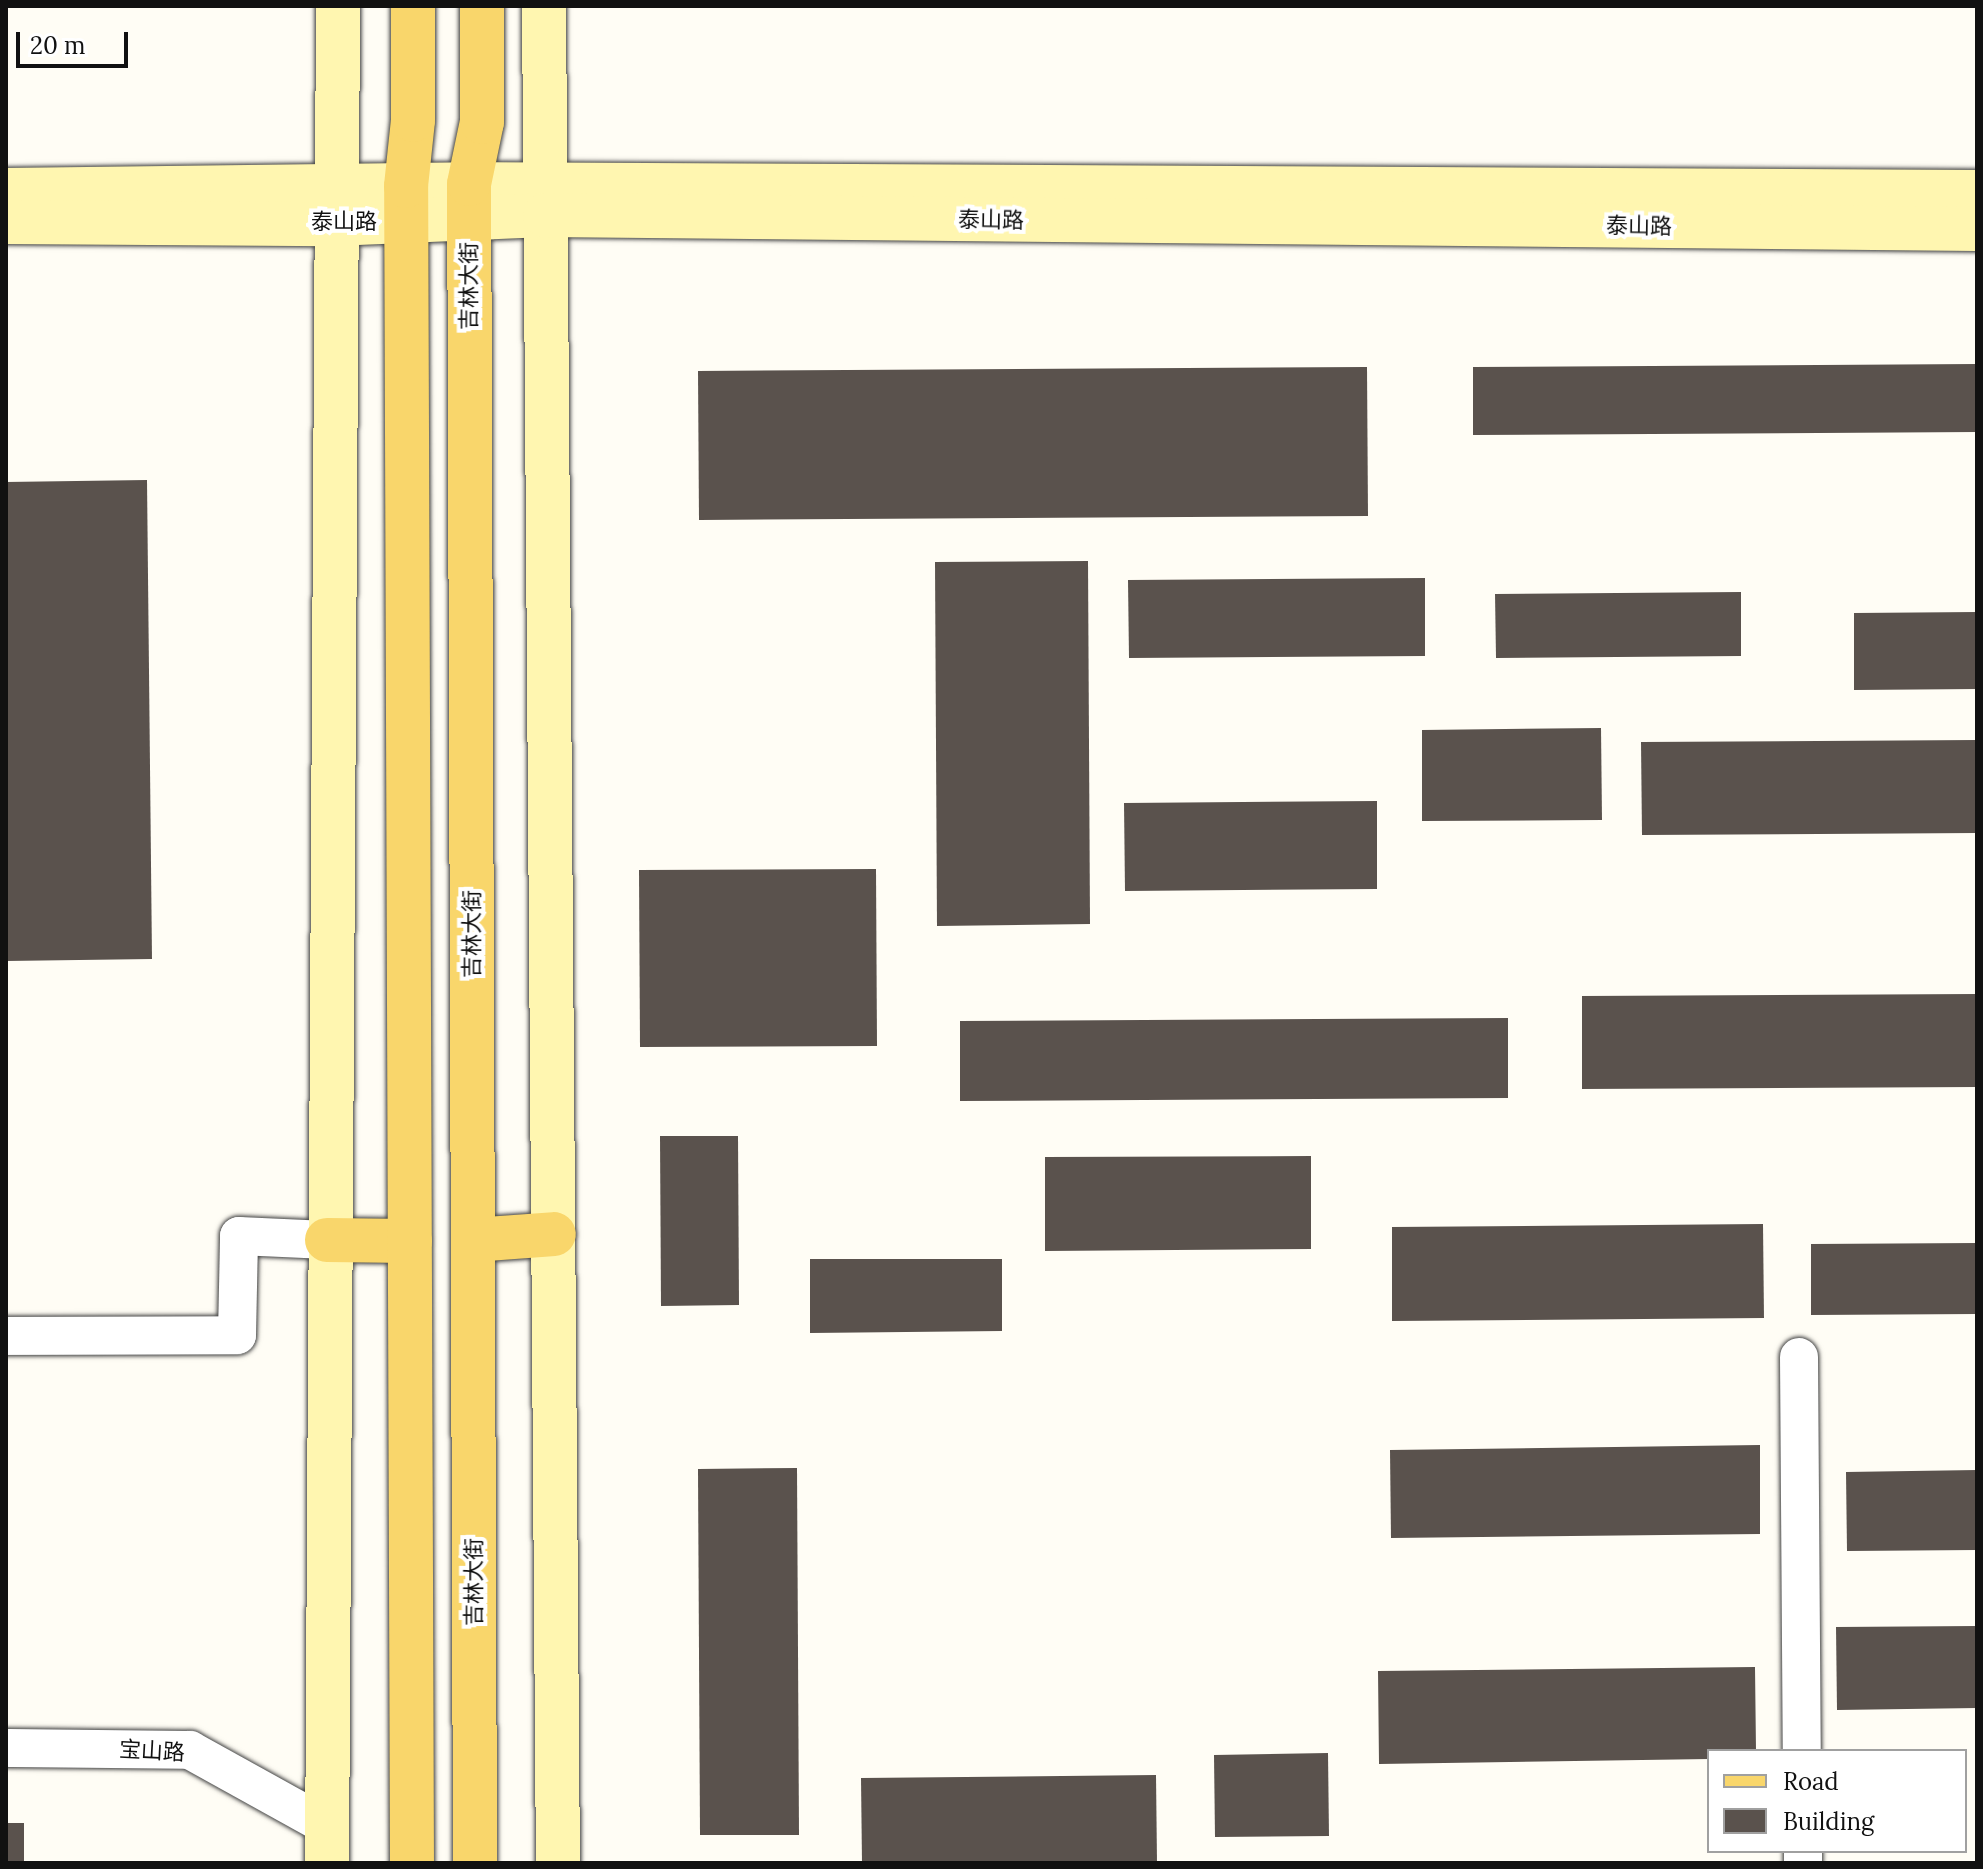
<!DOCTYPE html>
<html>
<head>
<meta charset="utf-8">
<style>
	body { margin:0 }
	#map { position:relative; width:1983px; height:1869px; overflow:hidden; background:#fffdf5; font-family:Lora,"Noto Sans SC",serif }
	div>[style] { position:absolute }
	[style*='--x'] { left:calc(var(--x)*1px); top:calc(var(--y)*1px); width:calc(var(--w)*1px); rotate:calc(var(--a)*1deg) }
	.building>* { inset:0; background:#5a524d }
	.roads { filter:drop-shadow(0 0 2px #444) drop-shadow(0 0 2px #444) }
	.street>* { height:38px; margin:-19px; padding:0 19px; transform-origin:19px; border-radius:19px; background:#fff }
	.secondary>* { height:44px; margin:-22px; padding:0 22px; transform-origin:22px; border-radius:22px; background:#fff6b0 }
	.primary>* { height:44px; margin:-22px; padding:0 22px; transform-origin:22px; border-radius:22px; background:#f9d66b }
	span { translate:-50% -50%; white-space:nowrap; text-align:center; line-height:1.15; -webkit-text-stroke:8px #fff; paint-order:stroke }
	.street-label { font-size:22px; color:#111 }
	.frame { position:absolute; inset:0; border:8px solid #111; pointer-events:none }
	.legend { position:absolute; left:1707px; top:1749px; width:260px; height:104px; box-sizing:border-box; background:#fff; border:2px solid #a0a0a0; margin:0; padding:10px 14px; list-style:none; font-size:24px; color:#111 }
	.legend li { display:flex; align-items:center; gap:16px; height:40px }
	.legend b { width:40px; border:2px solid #a0a0a0 }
	.scale { position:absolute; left:16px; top:32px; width:112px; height:36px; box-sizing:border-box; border:4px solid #111; border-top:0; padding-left:10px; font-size:24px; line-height:28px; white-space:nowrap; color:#111; -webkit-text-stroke:6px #fff; paint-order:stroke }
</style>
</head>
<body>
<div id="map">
	<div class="building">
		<div style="clip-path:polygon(1977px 364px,1977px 432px,1473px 435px,1473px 367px)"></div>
		<div style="clip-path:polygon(1367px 367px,1368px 516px,699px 520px,698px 371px)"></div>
		<div style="clip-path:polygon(147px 480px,152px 959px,6px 961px,6px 482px)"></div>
		<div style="clip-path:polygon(1088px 561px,1090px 924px,937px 926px,935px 562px)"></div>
		<div style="clip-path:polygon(1425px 578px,1425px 656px,1129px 658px,1128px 580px)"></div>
		<div style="clip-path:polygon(1741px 592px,1741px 656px,1496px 658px,1495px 594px)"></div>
		<div style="clip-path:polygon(1977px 612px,1977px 689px,1854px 690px,1854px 613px)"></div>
		<div style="clip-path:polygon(1601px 728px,1602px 820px,1422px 821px,1422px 730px)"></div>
		<div style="clip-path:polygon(1977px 740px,1977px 833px,1642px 835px,1641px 742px)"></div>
		<div style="clip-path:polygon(1377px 801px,1377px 889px,1125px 891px,1124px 803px)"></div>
		<div style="clip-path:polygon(876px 869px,877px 1046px,640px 1047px,639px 870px)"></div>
		<div style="clip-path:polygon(1977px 994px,1977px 1087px,1582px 1089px,1582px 996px)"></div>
		<div style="clip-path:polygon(1508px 1018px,1508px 1098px,960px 1101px,960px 1021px)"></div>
		<div style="clip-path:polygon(660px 1136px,738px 1136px,739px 1305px,661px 1306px)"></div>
		<div style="clip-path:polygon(1311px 1156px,1311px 1249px,1045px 1251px,1045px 1157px)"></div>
		<div style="clip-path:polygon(1763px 1224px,1764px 1318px,1392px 1321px,1392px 1227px)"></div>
		<div style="clip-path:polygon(1977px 1243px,1977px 1314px,1811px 1315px,1811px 1244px)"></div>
		<div style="clip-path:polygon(810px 1259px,1002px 1259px,1002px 1331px,810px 1333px)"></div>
		<div style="clip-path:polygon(1760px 1445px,1760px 1534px,1391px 1538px,1390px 1450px)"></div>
		<div style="clip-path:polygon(797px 1468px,799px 1835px,700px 1835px,698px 1469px)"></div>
		<div style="clip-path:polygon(1977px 1470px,1977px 1550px,1847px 1551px,1846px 1472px)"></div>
		<div style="clip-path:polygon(1977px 1626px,1977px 1708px,1837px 1710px,1836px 1627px)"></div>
		<div style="clip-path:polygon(1755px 1667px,1756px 1751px,1709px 1751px,1709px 1759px,1379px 1764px,1378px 1671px)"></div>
		<div style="clip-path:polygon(1328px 1753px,1329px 1836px,1215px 1837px,1214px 1755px)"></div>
		<div style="clip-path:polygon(1156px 1775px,1157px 1863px,862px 1863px,861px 1778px)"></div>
		<div style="clip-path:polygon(6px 1823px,24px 1823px,24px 1863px,6px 1863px)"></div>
	</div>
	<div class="roads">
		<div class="street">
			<div style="--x:6;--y:1336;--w:231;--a:-0.2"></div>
			<div style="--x:237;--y:1335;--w:99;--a:-88.8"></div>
			<div style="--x:239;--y:1236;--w:88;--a:2.6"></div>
			<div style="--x:1799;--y:1357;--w:394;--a:89.6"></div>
			<div style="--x:6;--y:1748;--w:184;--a:0.6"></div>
			<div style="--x:190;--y:1750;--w:157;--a:29"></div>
			<div style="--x:1803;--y:1851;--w:12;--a:90"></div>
		</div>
		<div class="secondary">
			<div style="--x:544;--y:6;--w:1857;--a:89.57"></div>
			<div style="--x:6;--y:190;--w:463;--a:-0.7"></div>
			<div style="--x:469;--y:184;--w:1508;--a:0.3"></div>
			<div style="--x:6;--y:222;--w:327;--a:0.4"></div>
			<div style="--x:333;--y:224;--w:212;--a:-2.4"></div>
			<div style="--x:545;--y:215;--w:1432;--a:0.56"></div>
			<div style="--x:327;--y:1863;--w:1857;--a:-89.66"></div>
		</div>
		<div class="primary">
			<div style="--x:327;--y:1240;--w:83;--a:0.7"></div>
			<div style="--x:473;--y:1240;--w:81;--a:-4.2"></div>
			<div style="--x:412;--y:1863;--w:1677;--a:-90.2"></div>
			<div style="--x:406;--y:186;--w:66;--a:-83.9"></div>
			<div style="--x:413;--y:120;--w:114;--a:-90"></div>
			<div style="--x:475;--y:1863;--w:1679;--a:-90.2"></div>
			<div style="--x:469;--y:184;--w:63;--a:-78.2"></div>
			<div style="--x:482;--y:122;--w:116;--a:-90"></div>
		</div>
	</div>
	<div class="street-label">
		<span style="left:991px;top:220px;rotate:1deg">泰山路</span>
		<span style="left:344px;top:222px">泰山路</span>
		<span style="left:1639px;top:226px;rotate:1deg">泰山路</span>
		<span style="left:469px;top:286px;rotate:-90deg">吉林大街</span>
		<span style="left:472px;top:934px;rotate:-90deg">吉林大街</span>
		<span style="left:474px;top:1582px;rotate:-90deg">吉林大街</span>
		<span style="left:152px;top:1751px;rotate:3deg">宝山路</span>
	</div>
	<div class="frame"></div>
	<ul class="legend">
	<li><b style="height:10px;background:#f9d66b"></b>Road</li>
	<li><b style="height:22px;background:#5a524d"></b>Building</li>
	</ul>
	<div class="scale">20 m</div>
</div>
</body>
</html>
